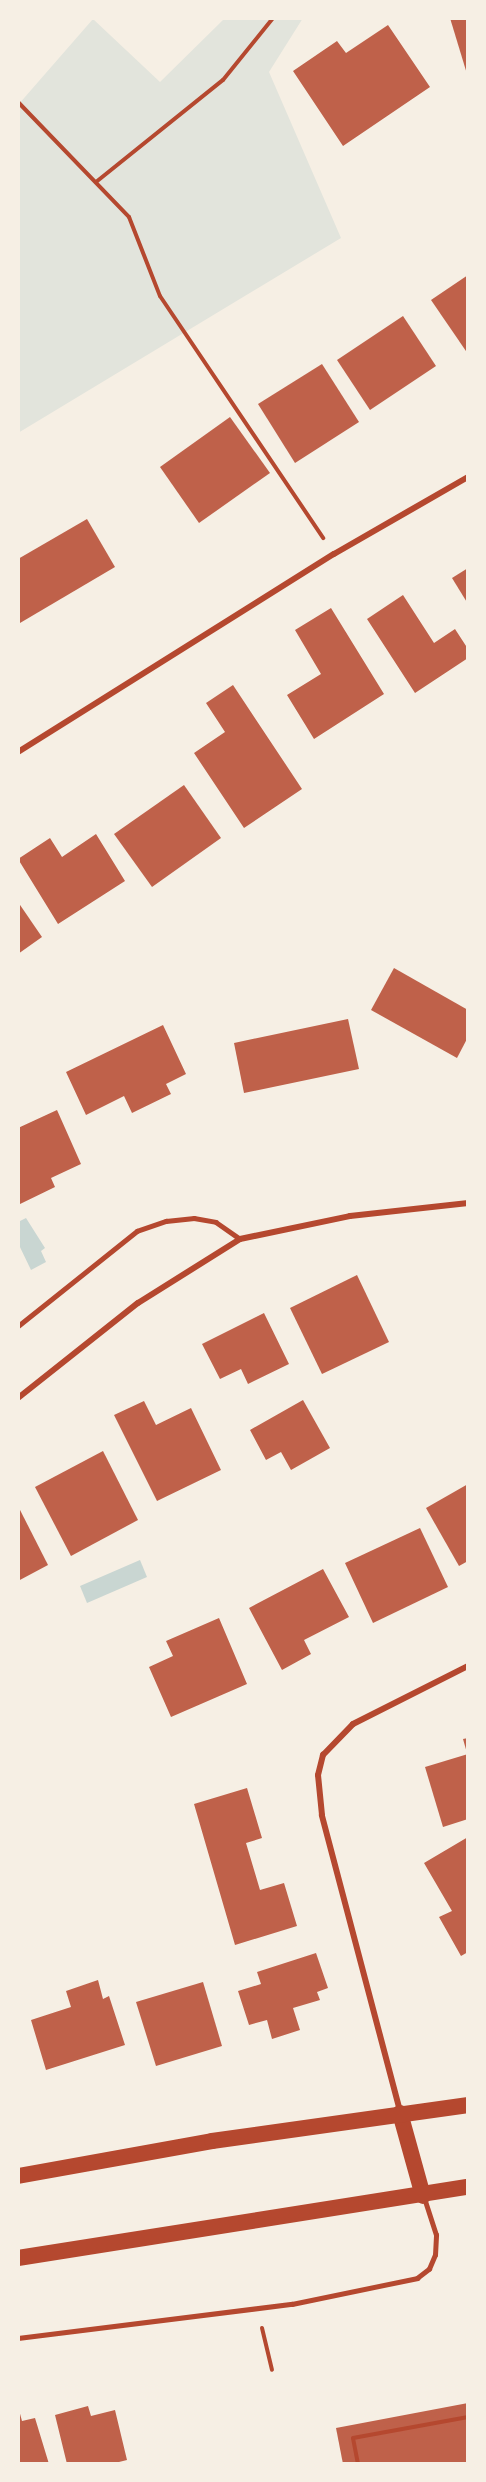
<!DOCTYPE html>
<html>
<head>
<meta charset="utf-8">
<style>
	body { margin:0 }
	#map { position:relative; width:486px; height:2482px; overflow:hidden; background:#f6efe4; font-family:Arial,sans-serif }
	div>[style] { position:absolute }
	[style*='--x'] { left:calc(var(--x)*1px); top:calc(var(--y)*1px); width:calc(var(--w)*1px); rotate:calc(var(--a)*1deg) }
	.green>* { inset:0; background:#e2e4dc }
	.water>* { inset:0; background:#c9d6d2 }
	.building>* { inset:0; background:#bf614a }
	.path>* { height:4px; margin:-2px; padding:0 2px; transform-origin:2px; border-radius:2px; background:#b5482f }
	.service>* { height:4.5px; margin:-2.25px; padding:0 2.25px; transform-origin:2.25px; border-radius:2.25px; background:#b5482f }
	.minor>* { height:6px; margin:-3px; padding:0 3px; transform-origin:3px; border-radius:3px; background:#b5482f }
	.trunk>* { height:16px; margin:-8px; padding:0 8px; transform-origin:8px; border-radius:8px; background:#b5482f }
	span { translate:-50% -50%; white-space:nowrap; text-align:center; line-height:1.15; -webkit-text-stroke:5px #f6efe4; paint-order:stroke }
	.frame { position:absolute; inset:0; border:20px solid #f6efe4; pointer-events:none }
</style>
</head>
<body>
<div id="map">
	<div class="green">
		<div style="clip-path:polygon(225px 18px,303px 18px,269px 72px,341px 238px,18px 433px,18px 105px,93px 19px,160px 82px)"></div>
	</div>
	<div class="water">
		<div style="clip-path:polygon(26px 1218px,45px 1248px,41px 1251px,46px 1262px,31px 1270px,18px 1243px,18px 1222px)"></div>
		<div style="clip-path:polygon(140px 1560px,147px 1577px,87px 1603px,80px 1586px)"></div>
	</div>
	<div class="building">
		<div style="clip-path:polygon(450px 18px,468px 18px,468px 74px,467px 74px)"></div>
		<div style="clip-path:polygon(388px 25px,430px 87px,343px 146px,293px 71px,337px 41px,346px 53px)"></div>
		<div style="clip-path:polygon(468px 275px,468px 354px,431px 300px)"></div>
		<div style="clip-path:polygon(403px 316px,436px 366px,370px 410px,337px 360px)"></div>
		<div style="clip-path:polygon(322px 364px,359px 422px,295px 463px,258px 404px)"></div>
		<div style="clip-path:polygon(230px 417px,270px 473px,199px 523px,160px 467px)"></div>
		<div style="clip-path:polygon(87px 519px,115px 567px,20px 623px,18px 559px)"></div>
		<div style="clip-path:polygon(468px 568px,468px 604px,452px 578px)"></div>
		<div style="clip-path:polygon(403px 595px,434px 643px,455px 629px,468px 649px,468px 658px,415px 693px,367px 619px)"></div>
		<div style="clip-path:polygon(331px 608px,384px 694px,314px 739px,287px 695px,321px 674px,295px 630px)"></div>
		<div style="clip-path:polygon(233px 685px,302px 789px,244px 828px,194px 753px,225px 732px,206px 703px)"></div>
		<div style="clip-path:polygon(184px 785px,221px 838px,152px 887px,114px 834px)"></div>
		<div style="clip-path:polygon(96px 834px,125px 881px,58px 924px,18px 859px,50px 838px,62px 857px)"></div>
		<div style="clip-path:polygon(18px 902px,42px 937px,18px 954px)"></div>
		<div style="clip-path:polygon(394px 968px,468px 1010px,468px 1037px,457px 1058px,371px 1010px)"></div>
		<div style="clip-path:polygon(348px 1019px,359px 1069px,244px 1093px,234px 1043px)"></div>
		<div style="clip-path:polygon(163px 1025px,186px 1074px,166px 1084px,171px 1094px,132px 1113px,124px 1096px,86px 1115px,66px 1072px)"></div>
		<div style="clip-path:polygon(57px 1110px,81px 1164px,51px 1178px,55px 1187px,18px 1205px,18px 1128px)"></div>
		<div style="clip-path:polygon(357px 1275px,389px 1342px,322px 1374px,290px 1308px)"></div>
		<div style="clip-path:polygon(264px 1313px,289px 1364px,248px 1384px,241px 1369px,220px 1379px,202px 1344px)"></div>
		<div style="clip-path:polygon(303px 1400px,330px 1448px,291px 1470px,281px 1452px,266px 1460px,250px 1430px)"></div>
		<div style="clip-path:polygon(144px 1401px,156px 1425px,191px 1408px,221px 1470px,157px 1501px,114px 1415px)"></div>
		<div style="clip-path:polygon(103px 1451px,138px 1520px,71px 1556px,35px 1487px)"></div>
		<div style="clip-path:polygon(468px 1484px,468px 1561px,459px 1566px,426px 1508px)"></div>
		<div style="clip-path:polygon(18px 1506px,48px 1565px,18px 1581px)"></div>
		<div style="clip-path:polygon(420px 1528px,448px 1587px,373px 1623px,345px 1563px)"></div>
		<div style="clip-path:polygon(323px 1569px,349px 1617px,304px 1640px,311px 1654px,282px 1670px,249px 1608px)"></div>
		<div style="clip-path:polygon(219px 1618px,247px 1684px,171px 1717px,149px 1667px,173px 1656px,166px 1641px)"></div>
		<div style="clip-path:polygon(468px 1738px,468px 1753px,467px 1753px,463px 1739px)"></div>
		<div style="clip-path:polygon(468px 1754px,468px 1819px,443px 1827px,425px 1767px)"></div>
		<div style="clip-path:polygon(247px 1788px,262px 1838px,246px 1843px,260px 1890px,284px 1883px,297px 1926px,235px 1945px,194px 1804px)"></div>
		<div style="clip-path:polygon(468px 1837px,468px 1952px,461px 1956px,439px 1917px,452px 1911px,424px 1863px)"></div>
		<div style="clip-path:polygon(316px 1953px,328px 1988px,317px 1992px,320px 2000px,293px 2008px,300px 2030px,272px 2039px,267px 2020px,249px 2025px,238px 1991px,261px 1984px,257px 1972px)"></div>
		<div style="clip-path:polygon(98px 1980px,103px 1999px,109px 1996px,125px 2045px,46px 2070px,31px 2020px,71px 2007px,66px 1991px)"></div>
		<div style="clip-path:polygon(203px 1982px,222px 2046px,156px 2066px,136px 2002px)"></div>
		<div style="clip-path:polygon(468px 2403px,468px 2464px,343px 2464px,336px 2428px)"></div>
		<div style="clip-path:polygon(88px 2406px,91px 2416px,115px 2410px,127px 2460px,111px 2464px,67px 2464px,55px 2415px)"></div>
		<div style="clip-path:polygon(19px 2410px,22px 2421px,35px 2418px,49px 2464px,18px 2464px)"></div>
	</div>
	<div class="path">
		<div style="--x:18;--y:102;--w:160;--a:46"></div>
		<div style="--x:129;--y:217;--w:85;--a:68.6"></div>
		<div style="--x:160;--y:296;--w:292;--a:56"></div>
		<div style="--x:96;--y:182;--w:163;--a:-38.8"></div>
		<div style="--x:223;--y:80;--w:80;--a:-51.1"></div>
		<div style="--x:468;--y:2247;--w:15;--a:90"></div>
		<div style="--x:262;--y:2328;--w:43;--a:76.6"></div>
		<div style="--x:358;--y:2464;--w:26;--a:-101"></div>
		<div style="--x:353;--y:2438;--w:117;--a:-10.3"></div>
	</div>
	<div class="service">
		<div style="--x:18;--y:1326;--w:152;--a:-38.6"></div>
		<div style="--x:137;--y:1231;--w:31;--a:-19"></div>
		<div style="--x:166;--y:1221;--w:28;--a:-6"></div>
		<div style="--x:194;--y:1218;--w:22;--a:10"></div>
		<div style="--x:216;--y:1222;--w:29;--a:35"></div>
		<div style="--x:18;--y:2338;--w:276;--a:-7.1"></div>
		<div style="--x:292;--y:2304;--w:128;--a:-11.7"></div>
		<div style="--x:417;--y:2278;--w:15;--a:-37"></div>
		<div style="--x:429;--y:2269;--w:15;--a:-67"></div>
		<div style="--x:435;--y:2255;--w:20;--a:-87"></div>
		<div style="--x:436;--y:2235;--w:38;--a:-108"></div>
	</div>
	<div class="minor">
		<div style="--x:18;--y:752;--w:373;--a:-32.1"></div>
		<div style="--x:334;--y:554;--w:155;--a:-29.9"></div>
		<div style="--x:18;--y:1398;--w:153;--a:-38.4"></div>
		<div style="--x:138;--y:1303;--w:120;--a:-32.1"></div>
		<div style="--x:240;--y:1239;--w:112;--a:-11.8"></div>
		<div style="--x:350;--y:1216;--w:119;--a:-6.3"></div>
		<div style="--x:400;--y:2111;--w:306;--a:-104.8"></div>
		<div style="--x:322;--y:1815;--w:40;--a:-95.7"></div>
		<div style="--x:318;--y:1775;--w:21;--a:-76"></div>
		<div style="--x:323;--y:1755;--w:43;--a:-45.9"></div>
		<div style="--x:353;--y:1724;--w:129;--a:-26.8"></div>
	</div>
	<div class="trunk">
		<div style="--x:400;--y:2113;--w:86;--a:74.5"></div>
		<div style="--x:18;--y:2176;--w:197;--a:-10.2"></div>
		<div style="--x:212;--y:2141;--w:259;--a:-8"></div>
		<div style="--x:18;--y:2258;--w:456;--a:-9"></div>
	</div>
	<div class="frame"></div>
</div>
</body>
</html>
